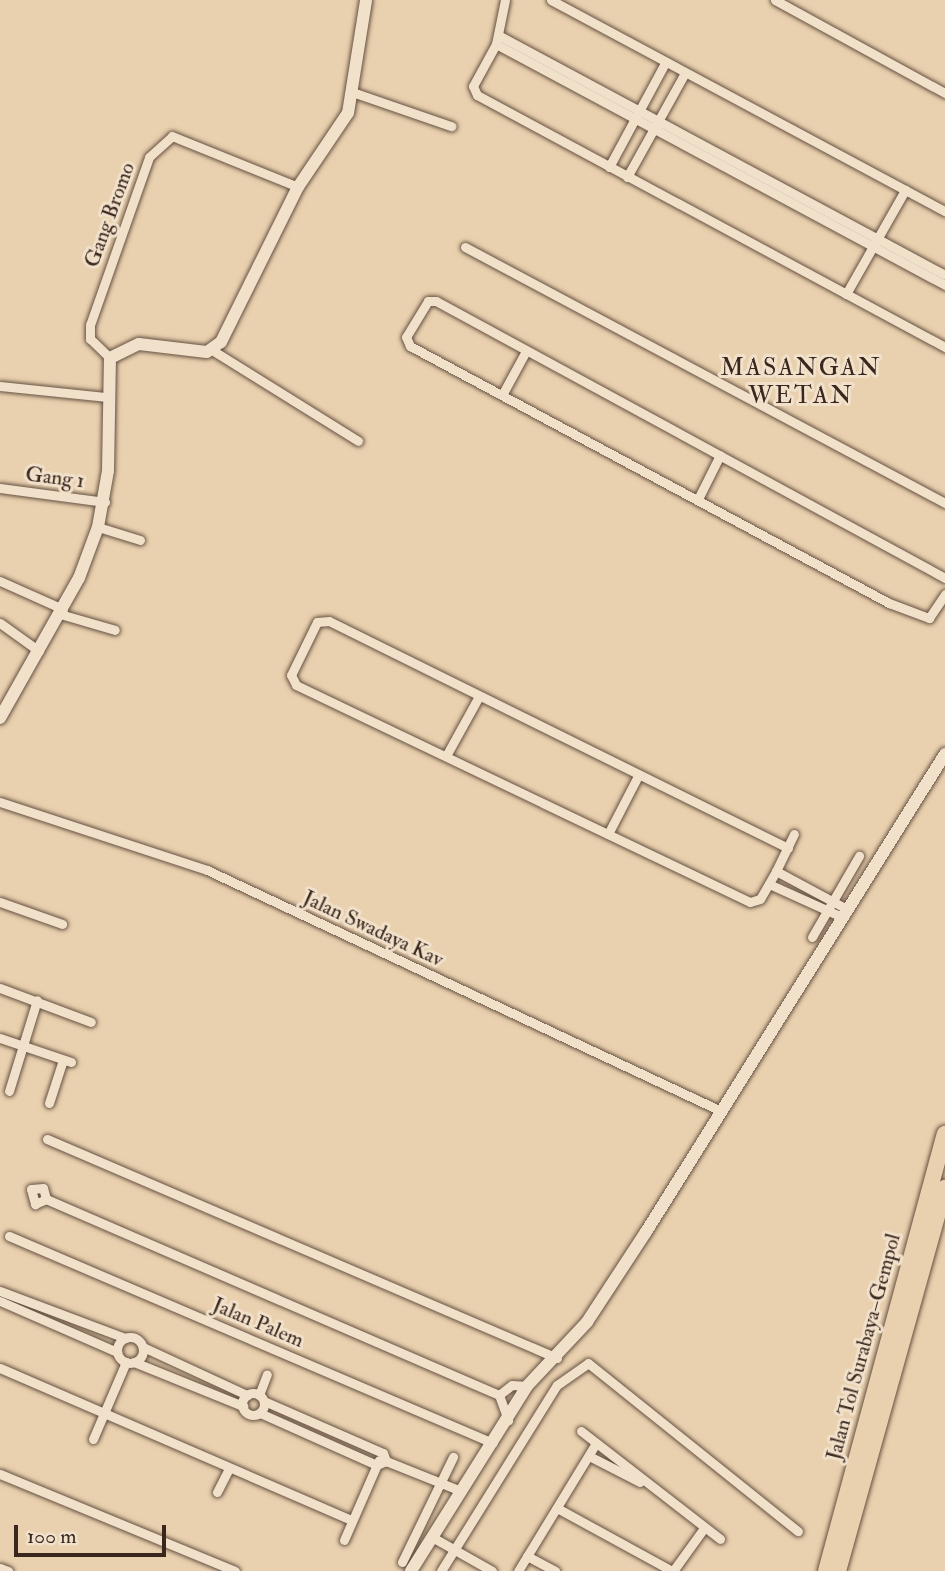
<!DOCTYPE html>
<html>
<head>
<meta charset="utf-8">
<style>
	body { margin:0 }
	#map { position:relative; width:945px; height:1571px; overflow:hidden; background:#e9d0ae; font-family:"IM FELL Double Pica",serif }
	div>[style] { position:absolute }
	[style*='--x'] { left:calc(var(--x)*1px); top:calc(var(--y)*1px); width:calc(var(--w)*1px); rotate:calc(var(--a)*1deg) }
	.roads { filter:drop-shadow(0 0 2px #655142) drop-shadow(0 0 2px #655142) }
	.street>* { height:9px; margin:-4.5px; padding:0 4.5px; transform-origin:4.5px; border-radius:4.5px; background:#f1e0ca }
	.street>.ring { margin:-4.5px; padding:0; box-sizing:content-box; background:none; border:9px solid #f1e0ca; border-radius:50% }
	.secondary>* { height:12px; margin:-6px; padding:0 6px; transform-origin:6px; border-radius:6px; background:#f1e0ca }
	.highway>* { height:16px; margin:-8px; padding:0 8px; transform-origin:8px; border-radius:8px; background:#e9d0ae }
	span { translate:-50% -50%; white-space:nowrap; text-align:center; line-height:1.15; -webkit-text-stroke:6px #f1e0ca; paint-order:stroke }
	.street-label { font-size:21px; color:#39271e }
	.quarter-label { font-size:24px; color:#39271e; letter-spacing:2px }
	.scale { position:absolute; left:14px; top:1525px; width:152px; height:32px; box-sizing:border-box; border:4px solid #39271e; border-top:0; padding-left:9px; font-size:21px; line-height:24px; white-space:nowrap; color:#39271e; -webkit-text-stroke:5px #f1e0ca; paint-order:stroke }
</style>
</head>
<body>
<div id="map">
	<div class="roads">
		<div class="street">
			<div style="--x:505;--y:0;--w:45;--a:101.6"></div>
			<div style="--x:496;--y:44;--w:48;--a:118.7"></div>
			<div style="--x:473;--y:86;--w:10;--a:66"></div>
			<div style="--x:477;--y:95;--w:532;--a:28.3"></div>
			<div style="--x:551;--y:0;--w:447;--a:28.2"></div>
			<div style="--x:775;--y:0;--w:194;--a:28.7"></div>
			<div style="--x:498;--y:35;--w:507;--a:28.23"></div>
			<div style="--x:496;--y:44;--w:510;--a:28.22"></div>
			<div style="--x:355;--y:93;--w:102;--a:19"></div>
			<div style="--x:609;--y:167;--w:118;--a:-61.7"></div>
			<div style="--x:627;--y:177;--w:119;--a:-60.9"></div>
			<div style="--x:465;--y:247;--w:544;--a:28.07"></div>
			<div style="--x:846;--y:294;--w:120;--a:-60.4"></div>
			<div style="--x:212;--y:350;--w:172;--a:31.9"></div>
			<div style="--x:110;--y:358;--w:28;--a:-136"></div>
			<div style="--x:90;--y:339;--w:14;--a:-90"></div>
			<div style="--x:90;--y:325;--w:178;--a:-70.6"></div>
			<div style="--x:149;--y:157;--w:31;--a:-42"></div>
			<div style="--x:172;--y:136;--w:136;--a:22"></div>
			<div style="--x:0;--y:386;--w:108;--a:5.9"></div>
			<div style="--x:502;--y:395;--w:50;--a:-61.4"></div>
			<div style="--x:0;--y:488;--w:106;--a:7.6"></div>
			<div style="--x:698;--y:499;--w:49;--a:-63.4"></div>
			<div style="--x:98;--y:527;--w:44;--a:17.2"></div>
			<div style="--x:945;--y:578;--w:579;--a:-151.44"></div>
			<div style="--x:436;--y:301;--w:8;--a:180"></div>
			<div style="--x:428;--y:301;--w:42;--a:121.4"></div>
			<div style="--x:406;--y:337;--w:10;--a:66"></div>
			<div style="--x:410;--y:346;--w:544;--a:28.22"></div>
			<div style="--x:889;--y:603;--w:43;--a:20.6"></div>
			<div style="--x:929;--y:618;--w:29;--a:-56"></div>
			<div style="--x:0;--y:581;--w:69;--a:24"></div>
			<div style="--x:60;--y:614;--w:57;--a:16.2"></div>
			<div style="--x:0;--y:623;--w:48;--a:35.7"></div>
			<div style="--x:446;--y:756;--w:66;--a:-61.1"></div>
			<div style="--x:0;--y:802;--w:218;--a:18.2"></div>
			<div style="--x:207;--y:870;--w:568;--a:25.12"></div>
			<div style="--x:608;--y:834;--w:65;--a:-62.7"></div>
			<div style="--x:788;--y:848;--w:512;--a:-153.69"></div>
			<div style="--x:329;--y:621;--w:12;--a:175"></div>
			<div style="--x:317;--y:622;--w:59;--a:116.1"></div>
			<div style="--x:291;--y:675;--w:11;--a:63"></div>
			<div style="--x:296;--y:685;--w:503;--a:25.55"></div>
			<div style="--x:750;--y:902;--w:10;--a:-17"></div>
			<div style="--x:760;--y:899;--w:32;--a:-60"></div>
			<div style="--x:776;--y:871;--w:41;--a:-64.1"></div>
			<div style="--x:776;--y:871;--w:78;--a:28.2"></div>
			<div style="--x:769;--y:884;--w:78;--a:24.3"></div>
			<div style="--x:0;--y:902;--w:66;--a:19.5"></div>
			<div style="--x:812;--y:937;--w:94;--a:-59.9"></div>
			<div style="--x:0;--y:988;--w:97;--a:20.5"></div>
			<div style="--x:0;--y:1038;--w:75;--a:18.7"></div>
			<div style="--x:9;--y:1091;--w:95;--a:-72.9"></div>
			<div style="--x:49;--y:1103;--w:45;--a:-72"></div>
			<div style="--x:47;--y:1139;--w:555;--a:23.24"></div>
			<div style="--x:46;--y:1199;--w:11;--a:-105"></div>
			<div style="--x:43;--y:1188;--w:12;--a:175"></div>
			<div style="--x:31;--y:1189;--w:16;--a:75"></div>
			<div style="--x:35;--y:1204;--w:12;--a:-24"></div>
			<div style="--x:46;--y:1199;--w:494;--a:23.4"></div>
			<div style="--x:499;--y:1395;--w:27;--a:70"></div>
			<div style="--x:9;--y:1236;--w:526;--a:23.16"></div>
			<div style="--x:0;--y:1291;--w:134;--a:20.6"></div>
			<div style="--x:0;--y:1301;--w:128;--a:23.6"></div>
			<div class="ring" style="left:117px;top:1337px;width:17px;height:17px"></div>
			<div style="--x:143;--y:1347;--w:115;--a:24.8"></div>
			<div style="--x:134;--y:1362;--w:118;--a:22"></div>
			<div style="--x:0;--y:1368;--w:383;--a:23.4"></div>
			<div class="ring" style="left:242px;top:1393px;width:13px;height:13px"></div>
			<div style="--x:259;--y:1395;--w:22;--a:-69"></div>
			<div style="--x:499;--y:1395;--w:16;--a:-38"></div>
			<div style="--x:512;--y:1385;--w:15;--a:4"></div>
			<div style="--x:264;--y:1401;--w:130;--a:23.6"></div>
			<div style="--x:383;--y:1453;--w:9;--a:69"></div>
			<div style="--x:260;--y:1413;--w:128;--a:24"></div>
			<div style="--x:377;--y:1465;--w:10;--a:-24"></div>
			<div style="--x:386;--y:1461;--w:81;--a:21.8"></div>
			<div style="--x:581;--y:1431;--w:176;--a:37.8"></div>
			<div style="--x:93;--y:1439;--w:84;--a:-66.8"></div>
			<div style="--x:589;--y:1456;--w:57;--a:27"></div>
			<div style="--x:0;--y:1474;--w:254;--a:22.4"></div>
			<div style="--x:217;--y:1492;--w:27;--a:-63"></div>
			<div style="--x:557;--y:1508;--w:131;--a:28.7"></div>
			<div style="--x:432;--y:1537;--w:69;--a:29.5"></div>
			<div style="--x:344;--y:1540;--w:87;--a:-66.4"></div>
			<div style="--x:527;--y:1556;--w:32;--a:28"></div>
			<div style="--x:402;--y:1562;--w:117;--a:-64.1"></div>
			<div style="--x:0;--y:1568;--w:9;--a:21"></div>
			<div style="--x:441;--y:1571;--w:219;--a:-58.1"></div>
			<div style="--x:557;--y:1385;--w:38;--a:-35"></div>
			<div style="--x:588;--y:1363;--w:269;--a:38.7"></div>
			<div style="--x:518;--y:1571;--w:150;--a:-58.6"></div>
			<div style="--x:673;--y:1571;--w:53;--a:-54.2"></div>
		</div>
		<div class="secondary">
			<div style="--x:0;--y:718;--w:161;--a:-60.6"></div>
			<div style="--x:79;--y:578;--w:54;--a:-69.6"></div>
			<div style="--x:98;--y:527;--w:57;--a:-79.9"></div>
			<div style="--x:108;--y:471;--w:113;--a:-89"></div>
			<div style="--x:110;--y:358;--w:32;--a:-26"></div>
			<div style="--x:139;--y:344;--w:68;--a:6.7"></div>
			<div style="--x:207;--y:352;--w:17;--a:-36"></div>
			<div style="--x:221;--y:342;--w:173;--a:-63.6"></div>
			<div style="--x:298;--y:187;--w:89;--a:-56"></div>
			<div style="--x:348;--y:113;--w:114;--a:-80.9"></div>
			<div style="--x:411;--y:1571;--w:218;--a:-57.9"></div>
			<div style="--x:527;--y:1386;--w:88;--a:-46.8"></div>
			<div style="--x:587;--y:1322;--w:108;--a:-56.8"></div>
			<div style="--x:646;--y:1232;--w:564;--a:-57.97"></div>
		</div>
		<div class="highway">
			<div style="--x:826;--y:1571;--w:453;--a:-74.8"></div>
			<div style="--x:838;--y:1571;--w:398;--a:-74.4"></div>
		</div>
	</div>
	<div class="street-label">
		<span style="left:110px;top:215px;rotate:-70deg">Gang Bromo</span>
		<span style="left:55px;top:478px;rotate:7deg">Gang 1</span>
		<span style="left:373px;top:929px;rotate:25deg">Jalan Swadaya Kav</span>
		<span style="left:258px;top:1323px;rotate:23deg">Jalan Palem</span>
		<span style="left:864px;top:1347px;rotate:-75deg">Jalan Tol Surabaya–Gempol</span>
	</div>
	<div class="quarter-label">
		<span style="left:801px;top:382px">MASANGAN<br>WETAN</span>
	</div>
	<div class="scale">100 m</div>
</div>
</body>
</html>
